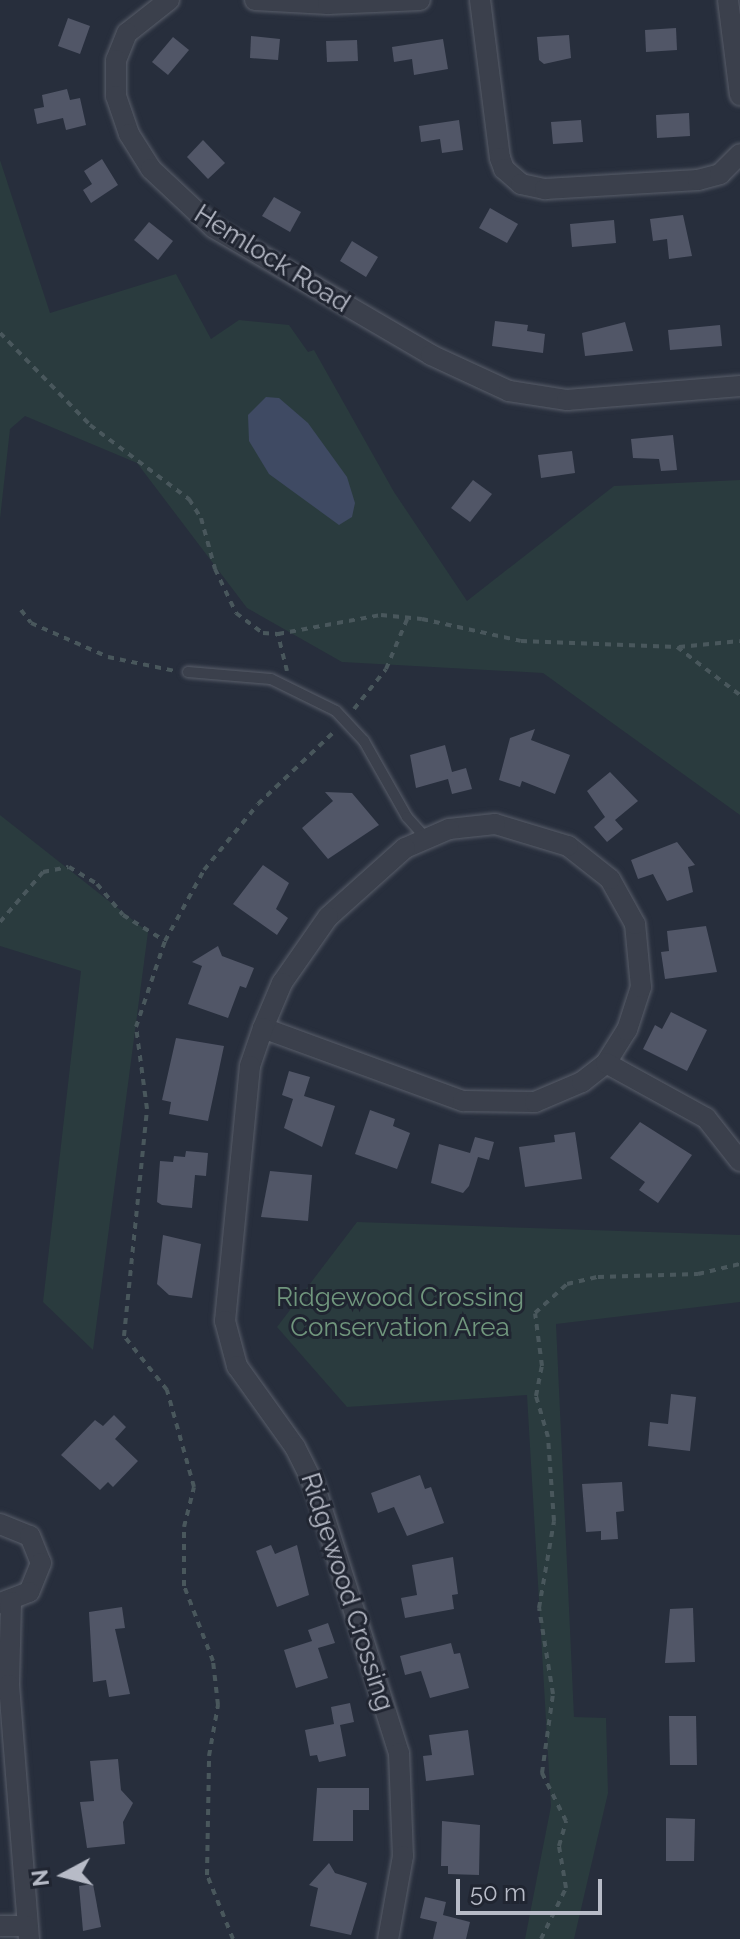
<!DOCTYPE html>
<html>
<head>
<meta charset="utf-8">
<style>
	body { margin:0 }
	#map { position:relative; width:740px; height:1939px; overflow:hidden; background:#272e3c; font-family:Raleway,sans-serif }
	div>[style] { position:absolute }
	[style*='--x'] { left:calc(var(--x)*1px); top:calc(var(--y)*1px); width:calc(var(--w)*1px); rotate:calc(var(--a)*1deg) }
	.green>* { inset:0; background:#2a3b3e }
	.water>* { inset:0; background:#3f4a63 }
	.building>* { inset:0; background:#515667 }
	.path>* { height:4px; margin-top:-2px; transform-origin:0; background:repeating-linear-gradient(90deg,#49575c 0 6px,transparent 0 12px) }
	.roads { filter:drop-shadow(0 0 2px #595e6a) drop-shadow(0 0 2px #595e6a) }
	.lane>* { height:10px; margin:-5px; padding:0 5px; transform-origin:5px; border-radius:5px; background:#3b404c }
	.street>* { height:20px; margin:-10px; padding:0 10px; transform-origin:10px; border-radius:10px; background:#3b404c }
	span { translate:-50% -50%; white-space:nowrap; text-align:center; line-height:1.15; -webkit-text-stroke:6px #202531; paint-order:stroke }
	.street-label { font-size:26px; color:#b7bbc7 }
	.park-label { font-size:26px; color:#70967d }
	.north { position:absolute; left:24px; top:1835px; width:80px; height:80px; -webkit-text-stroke:6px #202531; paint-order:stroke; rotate:263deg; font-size:22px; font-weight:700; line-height:32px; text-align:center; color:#b7bbc7 }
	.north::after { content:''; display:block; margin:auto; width:28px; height:36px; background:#b7bbc7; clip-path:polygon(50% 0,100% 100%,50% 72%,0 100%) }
	.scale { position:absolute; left:456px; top:1879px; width:146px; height:36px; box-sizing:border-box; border:4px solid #b7bbc7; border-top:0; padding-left:10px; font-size:24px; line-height:28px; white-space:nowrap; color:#b7bbc7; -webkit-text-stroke:6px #202531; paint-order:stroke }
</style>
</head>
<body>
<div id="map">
	<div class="green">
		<div style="clip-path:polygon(0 160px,50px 313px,176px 274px,211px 339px,239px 320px,289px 325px,308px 352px,314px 350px,394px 492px,467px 601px,614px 486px,740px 480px,740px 815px,543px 673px,342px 662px,247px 608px,137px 463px,25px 416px,10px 429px,0 519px)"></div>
		<div style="clip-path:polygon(0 815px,148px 932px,93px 1350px,43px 1302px,81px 971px,0 946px)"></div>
		<div style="clip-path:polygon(357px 1222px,740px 1235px,740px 1302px,556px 1324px,574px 1717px,606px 1718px,608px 1793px,574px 1939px,525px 1939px,551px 1806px,527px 1395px,347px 1407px,277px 1327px)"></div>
	</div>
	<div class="water">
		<div style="clip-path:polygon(266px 397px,279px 398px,308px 423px,347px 477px,355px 503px,352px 517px,339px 525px,269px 474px,249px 441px,248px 415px)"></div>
	</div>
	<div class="building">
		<div style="clip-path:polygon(68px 18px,90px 26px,80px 54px,58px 46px)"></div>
		<div style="clip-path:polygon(676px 28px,677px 50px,646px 52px,645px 30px)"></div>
		<div style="clip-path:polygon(569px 35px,571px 58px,544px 64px,539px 60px,537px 37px)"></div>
		<div style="clip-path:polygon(251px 36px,280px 39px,278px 60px,250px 58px)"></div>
		<div style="clip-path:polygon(173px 37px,189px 50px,168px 75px,152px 62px)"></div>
		<div style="clip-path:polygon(443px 39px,448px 69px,414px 75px,412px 59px,394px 62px,392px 47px)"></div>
		<div style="clip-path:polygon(357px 40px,358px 61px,327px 62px,326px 41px)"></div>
		<div style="clip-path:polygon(67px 89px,70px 100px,80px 98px,86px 125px,66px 130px,63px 118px,37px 124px,34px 109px,44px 107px,42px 95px)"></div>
		<div style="clip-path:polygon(689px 113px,690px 136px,657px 138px,656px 115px)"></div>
		<div style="clip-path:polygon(459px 120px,463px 150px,442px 153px,440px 139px,421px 142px,419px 126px)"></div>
		<div style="clip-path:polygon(581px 120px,583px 142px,553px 144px,551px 122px)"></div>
		<div style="clip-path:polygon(203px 140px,225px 163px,208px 179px,187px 157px)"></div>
		<div style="clip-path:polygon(102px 159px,118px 185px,91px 203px,83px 190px,92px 184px,84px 171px)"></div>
		<div style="clip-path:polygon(274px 197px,301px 212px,290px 232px,262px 216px)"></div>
		<div style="clip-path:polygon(490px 208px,518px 224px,507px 243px,479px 228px)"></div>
		<div style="clip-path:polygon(683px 215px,692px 256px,669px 259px,667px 239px,653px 241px,650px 219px)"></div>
		<div style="clip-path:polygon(614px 220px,616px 243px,572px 247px,570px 224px)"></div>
		<div style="clip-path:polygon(149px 222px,173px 241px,158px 260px,134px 240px)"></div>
		<div style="clip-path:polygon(352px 241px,378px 257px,366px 277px,340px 261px)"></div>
		<div style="clip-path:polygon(495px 321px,528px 325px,527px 331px,545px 334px,543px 353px,492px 346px)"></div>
		<div style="clip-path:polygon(625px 322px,633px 351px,585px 356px,582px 333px)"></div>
		<div style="clip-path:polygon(720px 325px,722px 346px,670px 350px,668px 330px)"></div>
		<div style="clip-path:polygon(673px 435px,677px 470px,661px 471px,659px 459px,633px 458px,631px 439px)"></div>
		<div style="clip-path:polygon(572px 451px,575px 473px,541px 478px,538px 455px)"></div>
		<div style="clip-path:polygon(473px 480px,492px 494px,470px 522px,451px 508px)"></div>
		<div style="clip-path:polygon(535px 729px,531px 740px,570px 755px,555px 794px,522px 781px,520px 787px,499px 780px,510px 738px)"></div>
		<div style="clip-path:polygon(445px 745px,452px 772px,466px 768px,472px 789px,452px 794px,448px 779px,416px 788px,410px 755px)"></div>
		<div style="clip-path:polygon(610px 772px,638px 801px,615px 820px,623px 829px,607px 842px,594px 827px,605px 817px,587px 791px)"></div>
		<div style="clip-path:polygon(325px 792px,352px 793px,379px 825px,328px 859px,302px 828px,333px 801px)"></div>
		<div style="clip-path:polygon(677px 842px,695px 865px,688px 867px,693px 892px,667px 901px,653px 874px,638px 879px,631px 860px)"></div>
		<div style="clip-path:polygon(263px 865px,289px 883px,276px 909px,288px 918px,277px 935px,233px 904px)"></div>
		<div style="clip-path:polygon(706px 926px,717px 972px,665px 979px,661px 952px,669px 951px,667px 931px)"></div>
		<div style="clip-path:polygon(218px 946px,222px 956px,254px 968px,246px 988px,240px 986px,228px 1018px,188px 1004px,202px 966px,192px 962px)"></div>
		<div style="clip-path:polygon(671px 1012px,707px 1030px,687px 1071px,643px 1049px,655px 1025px,662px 1029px)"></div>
		<div style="clip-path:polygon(176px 1038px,224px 1046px,208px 1121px,169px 1114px,171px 1102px,162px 1100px)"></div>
		<div style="clip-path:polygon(289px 1071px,310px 1077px,304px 1096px,335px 1106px,322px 1147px,284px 1128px,293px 1099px,282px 1095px)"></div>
		<div style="clip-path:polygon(370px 1110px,395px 1119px,393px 1126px,410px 1133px,397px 1169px,355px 1154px)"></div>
		<div style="clip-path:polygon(640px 1122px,692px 1155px,658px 1203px,639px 1190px,645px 1182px,610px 1158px)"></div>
		<div style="clip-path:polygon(575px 1132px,582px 1179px,525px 1187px,519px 1147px,555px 1142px,554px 1135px)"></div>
		<div style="clip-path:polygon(475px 1137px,494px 1142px,489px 1160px,478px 1157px,469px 1186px,463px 1193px,431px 1183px,439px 1144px,470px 1153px)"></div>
		<div style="clip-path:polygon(186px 1151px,208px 1153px,206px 1176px,195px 1175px,192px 1208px,162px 1205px,157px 1202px,160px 1161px,173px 1162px,174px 1156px,185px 1157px)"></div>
		<div style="clip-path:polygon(270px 1171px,312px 1175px,308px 1221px,261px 1217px)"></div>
		<div style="clip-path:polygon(163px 1235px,201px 1244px,192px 1298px,169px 1295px,157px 1284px)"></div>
		<div style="clip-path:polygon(671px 1394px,696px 1397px,690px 1451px,648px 1446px,650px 1422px,668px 1424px)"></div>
		<div style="clip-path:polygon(114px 1415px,126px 1427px,115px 1439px,138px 1461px,113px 1487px,108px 1482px,100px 1490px,61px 1455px,95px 1420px,103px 1426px)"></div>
		<div style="clip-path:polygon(420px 1475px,425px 1489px,431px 1487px,444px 1523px,407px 1536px,394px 1507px,378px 1513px,371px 1493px)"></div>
		<div style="clip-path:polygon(622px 1482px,624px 1511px,616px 1512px,618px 1539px,601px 1540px,601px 1531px,586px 1532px,582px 1484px)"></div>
		<div style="clip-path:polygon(271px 1545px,275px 1554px,297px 1545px,309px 1595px,277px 1607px,256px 1551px)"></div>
		<div style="clip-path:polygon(453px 1557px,458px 1594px,452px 1595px,454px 1609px,405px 1618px,401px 1598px,417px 1595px,412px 1565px)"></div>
		<div style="clip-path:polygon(122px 1607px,125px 1628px,115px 1629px,130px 1694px,109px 1697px,106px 1680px,93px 1682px,89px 1612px)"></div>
		<div style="clip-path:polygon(693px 1608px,695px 1662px,665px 1663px,670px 1609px)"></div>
		<div style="clip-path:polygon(328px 1623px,335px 1643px,318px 1648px,328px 1678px,296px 1688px,284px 1650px,312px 1641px,308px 1630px)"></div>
		<div style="clip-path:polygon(451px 1643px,454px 1654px,460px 1653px,469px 1688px,430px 1698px,421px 1671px,405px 1675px,400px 1656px)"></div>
		<div style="clip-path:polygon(350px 1703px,354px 1722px,340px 1725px,346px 1756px,319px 1762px,317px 1755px,310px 1756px,305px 1730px,334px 1724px,331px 1707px)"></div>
		<div style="clip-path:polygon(669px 1716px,696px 1716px,697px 1765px,670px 1765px)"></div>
		<div style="clip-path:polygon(468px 1730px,474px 1775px,426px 1781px,423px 1756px,432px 1755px,429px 1735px)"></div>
		<div style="clip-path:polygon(118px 1759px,121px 1790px,133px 1803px,123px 1822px,125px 1844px,87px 1848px,80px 1802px,94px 1801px,90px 1761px)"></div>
		<div style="clip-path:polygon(317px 1788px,369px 1788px,369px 1810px,353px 1810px,353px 1841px,313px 1841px)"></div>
		<div style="clip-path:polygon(666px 1818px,695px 1819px,694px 1861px,666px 1861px)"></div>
		<div style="clip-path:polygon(442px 1821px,480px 1825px,479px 1875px,448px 1874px,448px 1866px,441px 1866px)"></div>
		<div style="clip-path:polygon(329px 1863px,335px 1873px,367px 1883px,351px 1935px,310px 1926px,318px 1888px,309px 1885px)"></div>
		<div style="clip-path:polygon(93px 1884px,101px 1927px,83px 1931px,79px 1886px)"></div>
		<div style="clip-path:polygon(425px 1897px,446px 1902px,443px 1915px,470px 1922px,466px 1939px,433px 1939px,437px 1922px,420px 1918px)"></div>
	</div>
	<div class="path">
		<div style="--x:0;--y:333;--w:129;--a:45.6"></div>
		<div style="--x:90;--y:425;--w:124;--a:36.8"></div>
		<div style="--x:189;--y:499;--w:22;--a:58"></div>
		<div style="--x:201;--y:518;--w:53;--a:74.6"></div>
		<div style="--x:215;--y:569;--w:49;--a:64.5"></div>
		<div style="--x:236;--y:613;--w:34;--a:37"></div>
		<div style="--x:263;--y:633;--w:15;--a:4"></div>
		<div style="--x:21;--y:610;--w:16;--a:52"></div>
		<div style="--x:31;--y:623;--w:84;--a:23.8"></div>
		<div style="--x:108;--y:657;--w:68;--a:11.8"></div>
		<div style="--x:679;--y:647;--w:61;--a:-5.6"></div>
		<div style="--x:287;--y:671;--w:38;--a:-104"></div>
		<div style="--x:278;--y:634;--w:105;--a:-10.5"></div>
		<div style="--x:381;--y:615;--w:41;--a:5.6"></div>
		<div style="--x:422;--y:619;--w:101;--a:12.5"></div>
		<div style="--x:521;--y:641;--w:156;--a:2.2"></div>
		<div style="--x:677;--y:647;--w:79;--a:37.3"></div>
		<div style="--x:354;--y:709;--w:51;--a:-51.3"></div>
		<div style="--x:386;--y:669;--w:56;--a:-67.1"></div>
		<div style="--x:0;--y:922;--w:66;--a:-49.3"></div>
		<div style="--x:43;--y:872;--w:26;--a:-11"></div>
		<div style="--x:69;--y:867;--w:33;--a:31"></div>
		<div style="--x:97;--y:884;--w:40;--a:50"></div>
		<div style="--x:123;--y:915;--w:49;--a:31.8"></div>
		<div style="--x:233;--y:1939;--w:69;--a:-112.1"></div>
		<div style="--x:207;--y:1875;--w:119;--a:-89"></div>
		<div style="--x:209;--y:1756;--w:52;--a:-80"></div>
		<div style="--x:218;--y:1705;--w:44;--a:-96.5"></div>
		<div style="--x:213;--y:1661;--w:80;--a:-111.1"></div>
		<div style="--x:184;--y:1586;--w:59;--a:-90"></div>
		<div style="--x:184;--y:1527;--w:41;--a:-76"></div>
		<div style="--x:194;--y:1487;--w:101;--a:-105.6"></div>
		<div style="--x:167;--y:1390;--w:69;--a:-128.5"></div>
		<div style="--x:124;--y:1336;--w:228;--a:-84.2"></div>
		<div style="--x:147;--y:1109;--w:83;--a:-97.6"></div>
		<div style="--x:136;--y:1027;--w:91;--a:-71.4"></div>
		<div style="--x:165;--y:941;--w:81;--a:-61.2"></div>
		<div style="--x:204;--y:870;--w:85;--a:-50.7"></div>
		<div style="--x:258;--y:804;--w:106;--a:-43.5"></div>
		<div style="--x:541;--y:1939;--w:57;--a:-63.9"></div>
		<div style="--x:566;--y:1888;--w:43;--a:-99.5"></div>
		<div style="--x:559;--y:1846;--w:26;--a:-74"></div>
		<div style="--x:566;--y:1821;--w:54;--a:-116.6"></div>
		<div style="--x:542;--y:1773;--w:80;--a:-82.1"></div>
		<div style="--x:553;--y:1694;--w:87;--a:-99.2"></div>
		<div style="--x:539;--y:1608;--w:88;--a:-80.2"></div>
		<div style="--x:554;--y:1521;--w:84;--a:-94.1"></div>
		<div style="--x:548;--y:1437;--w:43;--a:-106.3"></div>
		<div style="--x:536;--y:1396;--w:31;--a:-79"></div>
		<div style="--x:542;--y:1366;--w:53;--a:-97.5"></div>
		<div style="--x:535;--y:1313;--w:43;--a:-42.2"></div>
		<div style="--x:567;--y:1284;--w:32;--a:-13"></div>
		<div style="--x:598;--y:1277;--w:100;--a:-1.7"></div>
		<div style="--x:698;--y:1274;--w:43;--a:-13.4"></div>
	</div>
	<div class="roads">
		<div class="lane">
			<div style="--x:188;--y:672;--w:83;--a:4.8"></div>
			<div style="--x:271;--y:679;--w:72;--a:26.2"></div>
			<div style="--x:336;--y:711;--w:41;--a:47"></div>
			<div style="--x:364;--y:741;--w:87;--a:60.5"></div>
			<div style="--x:407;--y:817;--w:28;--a:48"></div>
		</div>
		<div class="street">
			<div style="--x:169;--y:0;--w:53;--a:141.8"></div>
			<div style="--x:127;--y:33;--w:29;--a:112"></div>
			<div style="--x:116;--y:60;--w:36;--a:90"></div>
			<div style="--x:116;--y:96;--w:40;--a:71.1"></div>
			<div style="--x:129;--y:134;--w:41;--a:57.8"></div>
			<div style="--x:151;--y:169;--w:86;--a:43.1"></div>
			<div style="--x:214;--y:228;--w:251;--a:30.3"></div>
			<div style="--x:431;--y:355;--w:86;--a:24.8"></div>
			<div style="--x:509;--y:391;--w:59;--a:8.8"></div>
			<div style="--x:567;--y:400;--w:174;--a:-4.6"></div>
			<div style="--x:255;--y:0;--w:73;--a:3.1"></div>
			<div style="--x:328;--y:4;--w:92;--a:-2.5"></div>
			<div style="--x:480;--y:0;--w:159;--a:82.8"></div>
			<div style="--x:500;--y:158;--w:12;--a:70"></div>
			<div style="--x:504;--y:169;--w:23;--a:41"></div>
			<div style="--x:521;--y:184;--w:25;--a:12"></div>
			<div style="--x:545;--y:189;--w:153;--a:-3.4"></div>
			<div style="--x:698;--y:180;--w:23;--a:-15"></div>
			<div style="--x:720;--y:174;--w:28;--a:-45"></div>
			<div style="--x:728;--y:0;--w:96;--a:82.8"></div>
			<div style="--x:263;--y:1028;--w:213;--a:20.1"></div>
			<div style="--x:463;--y:1101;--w:72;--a:0.8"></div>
			<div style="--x:535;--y:1102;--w:51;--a:-23.1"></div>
			<div style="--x:582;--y:1082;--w:31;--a:-38"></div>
			<div style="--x:606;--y:1063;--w:39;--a:-58"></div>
			<div style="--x:627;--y:1030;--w:45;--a:-72"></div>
			<div style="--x:641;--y:987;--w:63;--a:-95.4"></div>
			<div style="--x:635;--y:924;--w:51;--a:-119.1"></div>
			<div style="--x:610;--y:879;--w:53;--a:-141.8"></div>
			<div style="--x:568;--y:846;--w:76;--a:-163.2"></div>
			<div style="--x:495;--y:824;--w:46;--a:173.8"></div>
			<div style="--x:449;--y:829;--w:48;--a:156.6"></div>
			<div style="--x:405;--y:848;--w:103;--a:138.1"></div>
			<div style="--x:328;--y:917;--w:80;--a:124.9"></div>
			<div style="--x:282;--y:983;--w:49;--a:112.9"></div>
			<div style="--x:263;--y:1028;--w:40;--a:108.9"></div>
			<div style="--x:250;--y:1066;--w:256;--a:95.6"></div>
			<div style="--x:225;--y:1321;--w:47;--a:75.1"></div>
			<div style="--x:237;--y:1366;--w:100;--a:54.4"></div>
			<div style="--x:295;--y:1447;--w:45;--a:63.4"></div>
			<div style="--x:315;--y:1487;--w:279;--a:72.5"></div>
			<div style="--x:399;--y:1753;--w:103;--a:87.8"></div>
			<div style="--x:403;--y:1856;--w:84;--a:100.2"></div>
			<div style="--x:606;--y:1063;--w:114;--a:28.8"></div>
			<div style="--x:706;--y:1118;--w:55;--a:51.7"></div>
			<div style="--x:0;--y:1524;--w:32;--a:22"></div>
			<div style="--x:30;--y:1536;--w:29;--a:68"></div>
			<div style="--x:41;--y:1563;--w:31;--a:112"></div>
			<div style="--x:29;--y:1592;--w:31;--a:159"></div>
			<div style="--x:11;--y:1602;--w:83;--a:91.4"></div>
			<div style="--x:9;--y:1685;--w:255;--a:85.5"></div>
			<div style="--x:0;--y:1926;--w:27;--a:0"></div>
		</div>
	</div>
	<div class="street-label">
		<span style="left:272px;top:259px;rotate:32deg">Hemlock Road</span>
		<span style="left:347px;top:1592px;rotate:72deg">Ridgewood Crossing</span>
	</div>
	<div class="park-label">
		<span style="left:400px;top:1313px">Ridgewood Crossing<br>Conservation Area</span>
	</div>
	<div class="north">N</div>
	<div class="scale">50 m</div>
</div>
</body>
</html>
